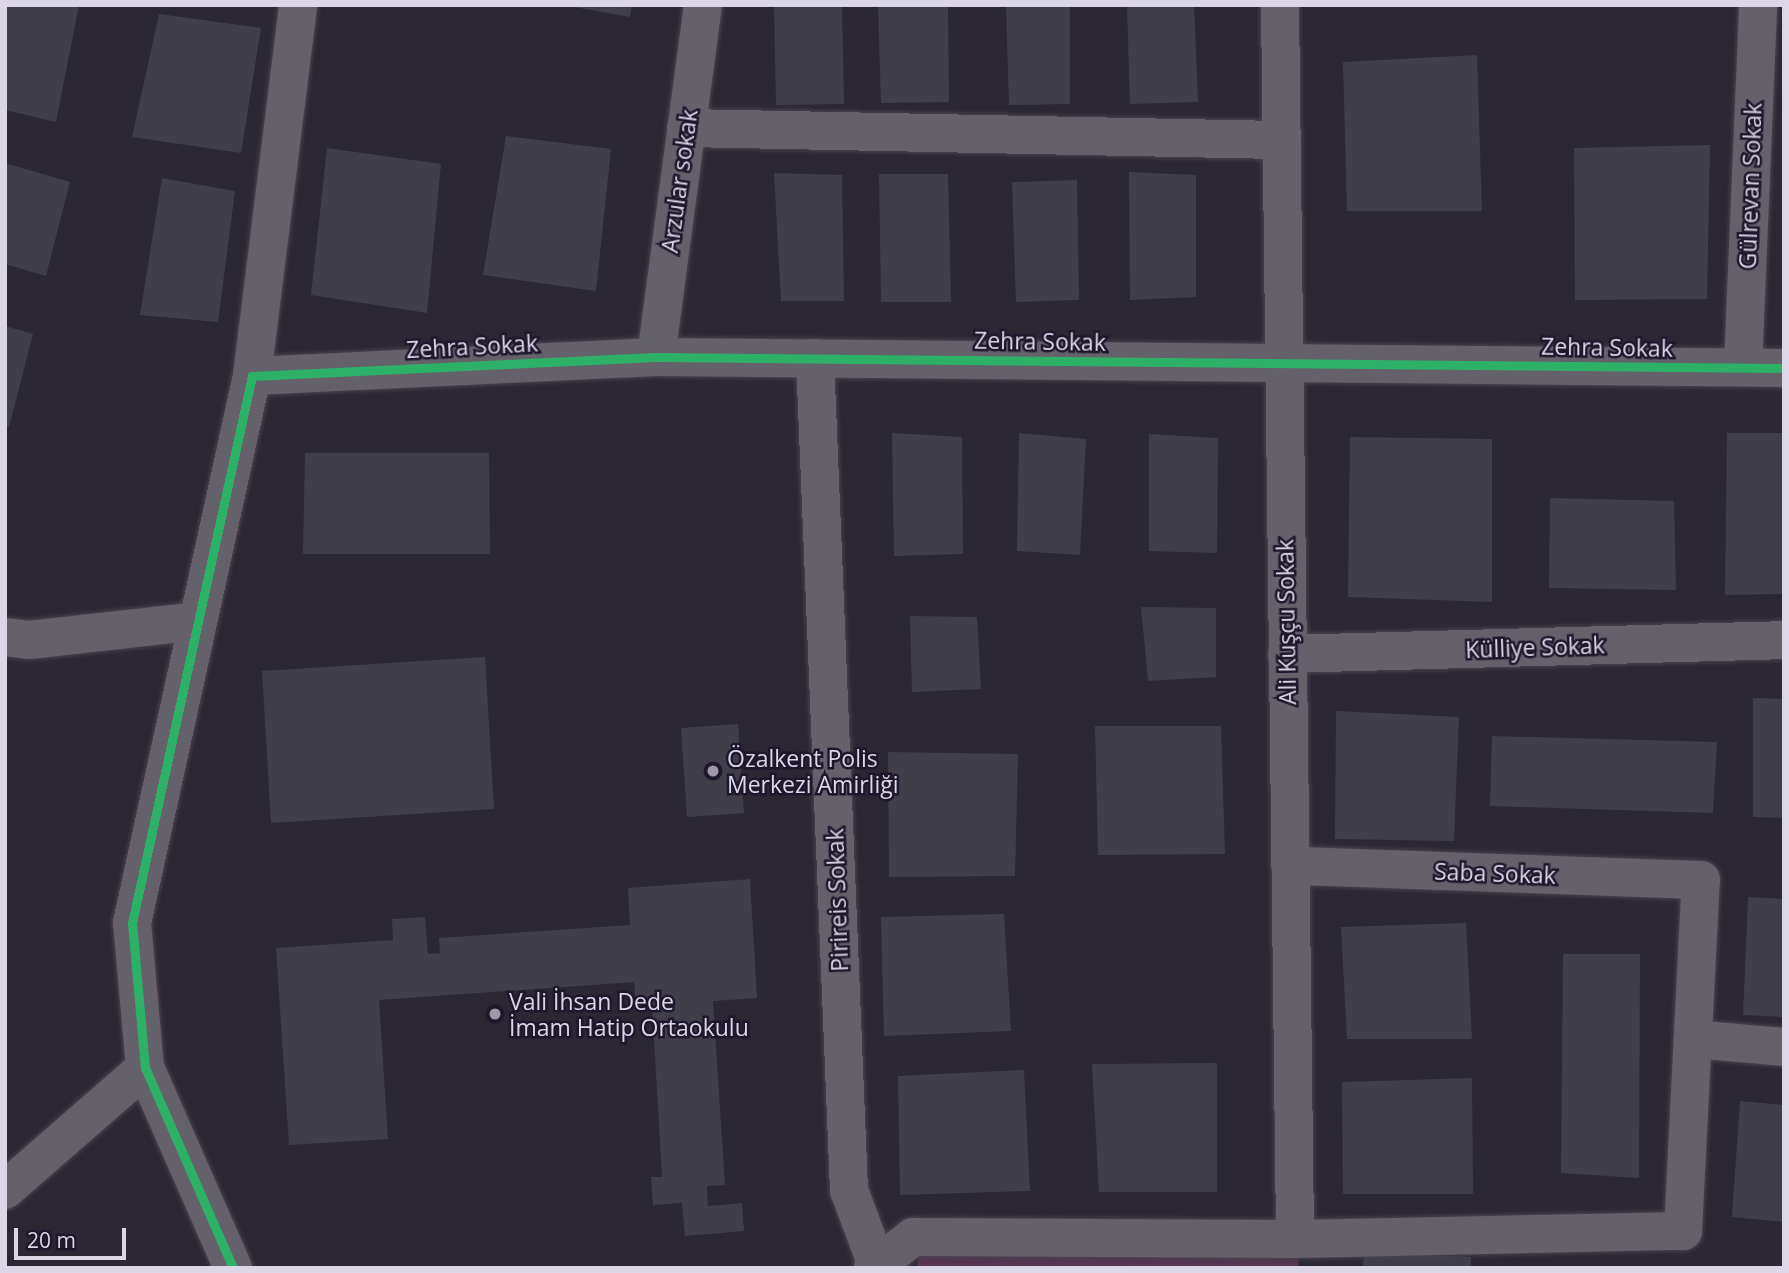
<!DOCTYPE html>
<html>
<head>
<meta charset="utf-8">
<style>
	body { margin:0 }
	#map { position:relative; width:1789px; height:1273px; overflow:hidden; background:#2b2733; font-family:"Open Sans",sans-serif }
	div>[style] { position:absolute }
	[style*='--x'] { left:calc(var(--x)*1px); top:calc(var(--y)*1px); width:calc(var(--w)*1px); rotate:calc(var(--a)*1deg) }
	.green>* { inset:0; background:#553550 }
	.building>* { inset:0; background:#403f49 }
	.roads { filter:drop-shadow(0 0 2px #48444f) drop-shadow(0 0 2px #48444f) }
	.minor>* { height:38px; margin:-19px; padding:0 19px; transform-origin:19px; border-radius:19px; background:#64616b }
	.cycleway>* { height:9px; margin:-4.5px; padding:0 4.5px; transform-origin:4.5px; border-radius:4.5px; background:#2db169 }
	.dots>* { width:19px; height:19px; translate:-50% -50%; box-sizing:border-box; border:4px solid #1f182d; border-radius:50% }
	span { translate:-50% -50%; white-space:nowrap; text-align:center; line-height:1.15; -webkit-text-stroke:5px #1f182d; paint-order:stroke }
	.street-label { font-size:23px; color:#dbd7e6 }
	.poi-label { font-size:23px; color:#dbd7e6 }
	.left { translate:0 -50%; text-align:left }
	.frame { position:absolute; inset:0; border:7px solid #dbd7e6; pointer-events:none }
	.scale { position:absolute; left:14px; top:1228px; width:112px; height:32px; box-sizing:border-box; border:4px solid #dbd7e6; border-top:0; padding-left:9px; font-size:21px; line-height:24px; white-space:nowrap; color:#dbd7e6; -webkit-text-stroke:5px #1f182d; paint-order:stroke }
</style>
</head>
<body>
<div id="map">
	<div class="green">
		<div style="clip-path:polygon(920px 1253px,1298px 1254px,1299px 1268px,916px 1268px)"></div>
	</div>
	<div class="building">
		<div style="clip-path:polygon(5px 5px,79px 5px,56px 122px,5px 110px)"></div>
		<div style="clip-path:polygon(563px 5px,632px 5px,630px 17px)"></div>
		<div style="clip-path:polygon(774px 5px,842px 5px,844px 104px,776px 105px)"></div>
		<div style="clip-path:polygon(878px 5px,948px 5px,949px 102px,881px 103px)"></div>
		<div style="clip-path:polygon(1006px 5px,1070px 5px,1070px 104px,1009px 105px)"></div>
		<div style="clip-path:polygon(1127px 5px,1194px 5px,1198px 102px,1130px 104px)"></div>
		<div style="clip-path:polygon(159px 14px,261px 28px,241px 153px,132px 137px)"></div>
		<div style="clip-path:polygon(1477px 55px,1482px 211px,1347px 211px,1343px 62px)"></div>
		<div style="clip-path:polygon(506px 136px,611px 149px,596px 291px,483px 275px)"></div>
		<div style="clip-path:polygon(1710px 145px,1707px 299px,1575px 300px,1574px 148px)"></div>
		<div style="clip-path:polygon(327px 148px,441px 164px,427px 313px,311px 295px)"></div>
		<div style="clip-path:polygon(5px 163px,70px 182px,46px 276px,5px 264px)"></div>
		<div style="clip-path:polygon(1129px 172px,1196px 175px,1196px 297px,1130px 300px)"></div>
		<div style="clip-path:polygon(774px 173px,842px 175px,844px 301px,781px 301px)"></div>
		<div style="clip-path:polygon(879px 174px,948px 174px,951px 302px,881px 302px)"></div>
		<div style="clip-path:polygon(162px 178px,235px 191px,218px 322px,140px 315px)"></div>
		<div style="clip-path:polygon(1077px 180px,1079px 300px,1016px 302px,1012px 182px)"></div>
		<div style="clip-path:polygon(5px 326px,33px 334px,9px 427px,5px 426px)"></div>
		<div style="clip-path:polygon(892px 433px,962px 437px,963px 554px,894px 556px)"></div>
		<div style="clip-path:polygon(1019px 433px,1086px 439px,1080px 555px,1017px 551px)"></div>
		<div style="clip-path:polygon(1727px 433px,1784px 433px,1784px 594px,1725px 595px)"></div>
		<div style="clip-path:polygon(1149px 434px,1218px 438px,1217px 553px,1149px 551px)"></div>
		<div style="clip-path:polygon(1350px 437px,1492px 439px,1492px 602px,1348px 597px)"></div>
		<div style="clip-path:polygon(305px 453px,489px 453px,490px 554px,303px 554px)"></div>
		<div style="clip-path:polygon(1550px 498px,1674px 501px,1676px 590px,1549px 588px)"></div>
		<div style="clip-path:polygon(1141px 607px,1216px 608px,1216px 677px,1148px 681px)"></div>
		<div style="clip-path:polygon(910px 616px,977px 617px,981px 689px,912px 692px)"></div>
		<div style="clip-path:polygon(485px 657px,494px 809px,271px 823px,262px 671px)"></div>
		<div style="clip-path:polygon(1753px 698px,1784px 699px,1784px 818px,1753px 817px)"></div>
		<div style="clip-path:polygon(1336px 711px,1459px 717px,1454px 841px,1335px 839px)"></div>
		<div style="clip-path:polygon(738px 724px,744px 813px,687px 817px,681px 728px)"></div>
		<div style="clip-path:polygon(1095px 726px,1221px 726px,1225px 854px,1098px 855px)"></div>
		<div style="clip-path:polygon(1492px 736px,1717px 742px,1713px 813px,1490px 806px)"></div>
		<div style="clip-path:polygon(888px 752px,1018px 754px,1015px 876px,889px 877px)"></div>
		<div style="clip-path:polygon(750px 879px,757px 998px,713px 1001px,725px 1185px,707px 1186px,708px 1206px,742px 1203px,744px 1231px,685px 1236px,682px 1203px,653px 1205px,651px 1177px,662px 1177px,652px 1005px,636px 1006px,634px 982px,379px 1000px,388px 1139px,289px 1145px,276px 948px,393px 940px,392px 919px,425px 917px,428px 954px,440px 953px,439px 938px,630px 925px,628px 888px)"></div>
		<div style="clip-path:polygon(1748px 897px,1784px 899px,1784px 1017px,1743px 1015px)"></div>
		<div style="clip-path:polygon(1004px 914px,1011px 1031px,884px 1036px,881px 917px)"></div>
		<div style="clip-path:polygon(1466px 923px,1472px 1039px,1347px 1039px,1341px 927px)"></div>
		<div style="clip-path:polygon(1563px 954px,1640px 954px,1639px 1178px,1561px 1173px)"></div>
		<div style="clip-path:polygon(1217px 1063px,1217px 1192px,1099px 1192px,1092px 1064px)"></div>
		<div style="clip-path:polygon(1024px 1070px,1030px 1191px,900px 1195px,898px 1076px)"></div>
		<div style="clip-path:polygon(1472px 1078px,1473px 1194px,1343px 1194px,1342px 1082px)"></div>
		<div style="clip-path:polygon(1740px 1101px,1784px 1105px,1784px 1222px,1732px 1217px)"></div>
		<div style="clip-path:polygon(1364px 1252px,1471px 1257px,1471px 1268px,1363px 1268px)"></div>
	</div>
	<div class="roads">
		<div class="minor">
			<div style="--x:1280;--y:5;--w:1234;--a:89.3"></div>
			<div style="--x:686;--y:128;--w:595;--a:1.16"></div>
			<div style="--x:656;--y:357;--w:355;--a:-82.4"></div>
			<div style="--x:815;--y:358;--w:833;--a:87.66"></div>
			<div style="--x:849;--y:1190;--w:83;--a:69.6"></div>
			<div style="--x:1743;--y:367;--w:362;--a:-87.6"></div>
			<div style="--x:252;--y:376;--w:374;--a:-82.9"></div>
			<div style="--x:5;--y:637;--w:24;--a:7"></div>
			<div style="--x:29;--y:640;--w:170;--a:-6.4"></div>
			<div style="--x:1287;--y:654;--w:497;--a:-1.6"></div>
			<div style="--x:1693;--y:1039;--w:91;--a:5"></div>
			<div style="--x:5;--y:1190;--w:186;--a:-41.1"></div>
			<div style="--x:233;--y:1268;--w:219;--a:-113.7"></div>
			<div style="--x:145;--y:1068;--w:146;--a:-95.1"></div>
			<div style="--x:132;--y:923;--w:560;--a:-77.63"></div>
			<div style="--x:252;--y:376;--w:404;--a:-2.7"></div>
			<div style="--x:656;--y:357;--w:1128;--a:0.56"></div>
			<div style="--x:873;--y:1268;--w:51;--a:-37.8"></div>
			<div style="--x:913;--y:1237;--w:382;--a:0.3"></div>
			<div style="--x:1295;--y:1239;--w:388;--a:-1.2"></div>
			<div style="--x:1683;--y:1231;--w:351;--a:-87.1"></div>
			<div style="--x:1701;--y:880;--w:411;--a:-178"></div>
		</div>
	</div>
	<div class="cycleway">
		<div style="--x:233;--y:1268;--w:219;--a:-113.7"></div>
		<div style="--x:145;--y:1068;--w:146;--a:-95.1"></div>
		<div style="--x:132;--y:923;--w:560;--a:-77.63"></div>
		<div style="--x:252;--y:376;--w:404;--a:-2.7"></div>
		<div style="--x:656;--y:357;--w:1128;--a:0.56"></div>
	</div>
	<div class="dots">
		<div style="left:713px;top:771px;background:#9d99a7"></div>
		<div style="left:495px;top:1014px;background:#9d99a7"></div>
	</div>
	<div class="street-label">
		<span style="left:679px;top:181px;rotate:-82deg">Arzular sokak</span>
		<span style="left:1750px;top:186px;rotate:-88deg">Gülrevan Sokak</span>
		<span style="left:1040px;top:341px;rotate:1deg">Zehra Sokak</span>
		<span style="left:472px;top:346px;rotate:-3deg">Zehra Sokak</span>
		<span style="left:1607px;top:347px;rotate:1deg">Zehra Sokak</span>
		<span style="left:1286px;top:622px;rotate:-91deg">Ali Kuşçu Sokak</span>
		<span style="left:1535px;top:647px;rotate:-2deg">Külliye Sokak</span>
		<span style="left:1495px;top:873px;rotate:2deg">Saba Sokak</span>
		<span style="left:837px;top:900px;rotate:-92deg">Pirireis Sokak</span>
	</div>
	<div class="poi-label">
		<span class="left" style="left:727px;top:771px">Özalkent Polis<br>Merkezi Amirliği</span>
		<span class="left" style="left:509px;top:1014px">Vali İhsan Dede<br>İmam Hatip Ortaokulu</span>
	</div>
	<div class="frame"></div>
	<div class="scale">20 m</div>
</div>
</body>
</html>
